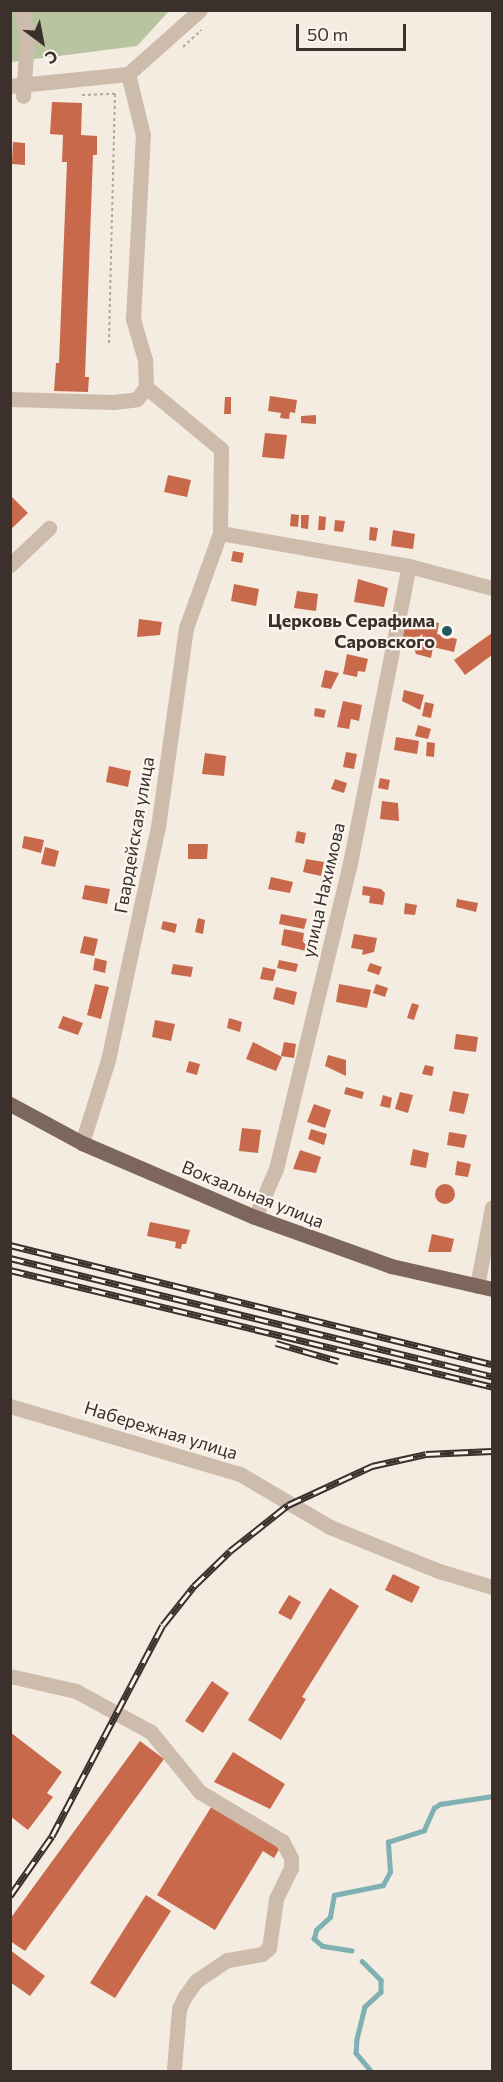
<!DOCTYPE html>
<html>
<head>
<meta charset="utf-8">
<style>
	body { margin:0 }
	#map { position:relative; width:503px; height:2082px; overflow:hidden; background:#f4ebe1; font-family:Commissioner,sans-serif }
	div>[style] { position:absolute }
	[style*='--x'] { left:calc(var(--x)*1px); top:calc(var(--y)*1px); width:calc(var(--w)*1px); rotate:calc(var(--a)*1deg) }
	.green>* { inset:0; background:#b8c4a0 }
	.stream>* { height:4.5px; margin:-2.25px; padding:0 2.25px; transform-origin:2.25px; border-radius:2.25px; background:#7fb0b2 }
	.building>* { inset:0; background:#c8694b }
	.round { border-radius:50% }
	.path>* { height:2px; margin-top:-1px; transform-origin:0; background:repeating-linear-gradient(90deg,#b9a596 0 3px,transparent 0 6px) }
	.minor>* { height:15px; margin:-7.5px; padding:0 7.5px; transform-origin:7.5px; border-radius:7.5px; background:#cdbbac }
	.major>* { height:15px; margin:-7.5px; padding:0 7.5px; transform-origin:7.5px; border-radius:7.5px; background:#7d675c }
	.rail>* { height:7px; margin-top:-3.5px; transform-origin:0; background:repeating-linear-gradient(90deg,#fbf5ee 0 14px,#3b302b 0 28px); box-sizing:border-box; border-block:2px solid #3b302b }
	.dots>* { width:16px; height:16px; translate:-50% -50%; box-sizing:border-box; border:3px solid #fbf5ee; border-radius:50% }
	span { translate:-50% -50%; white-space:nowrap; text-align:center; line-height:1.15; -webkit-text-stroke:4.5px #fbf5ee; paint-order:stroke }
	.poi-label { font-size:18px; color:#3b302b; font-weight:700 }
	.right { translate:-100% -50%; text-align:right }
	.street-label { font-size:18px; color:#3b302b }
	.frame { position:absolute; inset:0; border:12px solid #3b302b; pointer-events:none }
	.north { position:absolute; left:12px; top:12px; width:60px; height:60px; -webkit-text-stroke:4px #fbf5ee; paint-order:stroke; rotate:148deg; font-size:16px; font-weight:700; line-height:24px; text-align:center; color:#3b302b }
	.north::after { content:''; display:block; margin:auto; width:21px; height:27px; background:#3b302b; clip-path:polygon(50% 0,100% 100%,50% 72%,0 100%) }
	.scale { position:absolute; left:296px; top:24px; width:110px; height:27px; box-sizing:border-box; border:3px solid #3b302b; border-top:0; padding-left:8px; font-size:18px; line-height:21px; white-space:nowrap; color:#3b302b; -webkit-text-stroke:4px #fbf5ee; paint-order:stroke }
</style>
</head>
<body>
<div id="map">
	<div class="green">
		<div style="clip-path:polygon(10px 11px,169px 11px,137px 46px,11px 62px)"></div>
	</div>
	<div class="stream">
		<div style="--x:352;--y:1951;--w:30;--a:-171"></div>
		<div style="--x:322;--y:1946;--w:11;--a:-139"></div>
		<div style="--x:314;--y:1939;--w:9;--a:-77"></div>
		<div style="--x:316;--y:1930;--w:19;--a:-43"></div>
		<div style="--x:330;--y:1917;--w:22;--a:-80"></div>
		<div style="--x:334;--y:1895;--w:50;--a:-11.5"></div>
		<div style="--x:383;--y:1885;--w:15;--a:-62"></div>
		<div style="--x:390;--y:1872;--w:30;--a:-94"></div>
		<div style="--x:388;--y:1842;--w:38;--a:-18"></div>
		<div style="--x:424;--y:1830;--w:24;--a:-66"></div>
		<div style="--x:434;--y:1808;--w:7;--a:-34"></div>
		<div style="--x:440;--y:1804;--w:53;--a:-8.7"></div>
		<div style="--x:362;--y:1961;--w:27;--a:45"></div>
		<div style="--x:381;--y:1980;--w:12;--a:90"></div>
		<div style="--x:381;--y:1992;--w:22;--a:137"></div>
		<div style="--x:365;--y:2007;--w:34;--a:104"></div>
		<div style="--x:357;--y:2040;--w:13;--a:94"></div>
		<div style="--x:356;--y:2053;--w:25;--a:50"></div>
	</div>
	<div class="building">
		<div style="clip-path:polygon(52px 102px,82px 103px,81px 135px,97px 136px,97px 155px,93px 155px,85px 377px,89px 377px,88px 392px,54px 391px,56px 363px,59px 363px,67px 162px,62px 162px,63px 135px,50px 134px)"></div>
		<div style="clip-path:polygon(13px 142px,25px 143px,25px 165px,12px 164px)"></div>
		<div style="clip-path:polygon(270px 396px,297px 400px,295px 413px,290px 412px,289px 419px,280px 418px,281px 413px,268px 411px)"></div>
		<div style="clip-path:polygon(225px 397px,231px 397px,231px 414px,224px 414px)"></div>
		<div style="clip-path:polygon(316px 415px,316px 424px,301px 423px,301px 416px)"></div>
		<div style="clip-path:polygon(265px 433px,287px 435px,284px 459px,262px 457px)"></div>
		<div style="clip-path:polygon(168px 475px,191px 480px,187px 497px,164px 492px)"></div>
		<div style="clip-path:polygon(10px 495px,28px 513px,10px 530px)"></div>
		<div style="clip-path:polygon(291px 514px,299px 515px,298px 527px,290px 526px)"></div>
		<div style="clip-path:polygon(301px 515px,309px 515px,308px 529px,301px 528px)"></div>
		<div style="clip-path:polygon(319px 516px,326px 517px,325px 530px,318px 530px)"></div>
		<div style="clip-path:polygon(335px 520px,345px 521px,343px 532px,334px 531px)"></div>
		<div style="clip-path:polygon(370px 527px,378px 528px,376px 541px,369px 540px)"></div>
		<div style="clip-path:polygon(393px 530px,415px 534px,413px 549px,391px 546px)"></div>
		<div style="clip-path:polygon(233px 551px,244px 553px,242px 563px,231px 561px)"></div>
		<div style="clip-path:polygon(358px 579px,388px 588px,384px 607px,354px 602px)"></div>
		<div style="clip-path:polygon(234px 584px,259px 589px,256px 606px,231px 601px)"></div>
		<div style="clip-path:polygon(297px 591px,318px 594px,316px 611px,294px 608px)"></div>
		<div style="clip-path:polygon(139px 619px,162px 622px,160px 635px,137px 637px)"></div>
		<div style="clip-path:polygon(425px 620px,439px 623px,437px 634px,457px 639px,454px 652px,433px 647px,431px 658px,416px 654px,412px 642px,401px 639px,405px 626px,416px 629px,417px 625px,423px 626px)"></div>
		<div style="clip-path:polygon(492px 633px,492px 655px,465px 675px,454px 660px)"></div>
		<div style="clip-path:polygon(347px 654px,368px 659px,365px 672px,358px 671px,357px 677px,343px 674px)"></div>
		<div style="clip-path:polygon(325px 670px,339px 673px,331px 689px,321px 687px)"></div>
		<div style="clip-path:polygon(404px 690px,424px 695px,420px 710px,402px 701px)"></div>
		<div style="clip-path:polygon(343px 701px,362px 705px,359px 721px,351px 719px,349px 729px,337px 727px)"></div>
		<div style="clip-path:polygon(425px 702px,434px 704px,431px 718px,422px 716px)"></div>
		<div style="clip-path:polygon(315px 708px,326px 710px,324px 718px,314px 716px)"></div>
		<div style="clip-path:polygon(418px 725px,431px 729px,428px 739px,415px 736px)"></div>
		<div style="clip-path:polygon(396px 737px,419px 741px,417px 754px,394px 750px)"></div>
		<div style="clip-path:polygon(427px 742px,435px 743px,434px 757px,426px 756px)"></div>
		<div style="clip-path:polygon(346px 752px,357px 754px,354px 769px,343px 767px)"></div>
		<div style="clip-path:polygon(205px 753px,226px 756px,224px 776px,202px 774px)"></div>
		<div style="clip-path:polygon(109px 766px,131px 771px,128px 787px,106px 782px)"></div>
		<div style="clip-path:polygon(380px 778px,390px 780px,388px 790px,378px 788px)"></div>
		<div style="clip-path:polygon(335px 779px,347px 783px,344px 793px,331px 789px)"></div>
		<div style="clip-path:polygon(382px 801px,398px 803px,399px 821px,380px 819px)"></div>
		<div style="clip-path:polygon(297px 831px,306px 833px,304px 844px,295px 842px)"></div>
		<div style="clip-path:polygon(24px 836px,44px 840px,41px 853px,22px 848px)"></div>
		<div style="clip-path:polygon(188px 844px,208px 844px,207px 859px,188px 859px)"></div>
		<div style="clip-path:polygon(45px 847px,59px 851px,55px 867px,41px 864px)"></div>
		<div style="clip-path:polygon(306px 859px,324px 862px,321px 876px,303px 872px)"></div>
		<div style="clip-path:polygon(271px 877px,293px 882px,290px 893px,268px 889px)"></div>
		<div style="clip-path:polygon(85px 885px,110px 889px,107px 904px,82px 899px)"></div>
		<div style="clip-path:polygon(363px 886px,381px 889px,385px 893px,383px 905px,369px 903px,370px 896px,362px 895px)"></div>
		<div style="clip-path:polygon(457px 899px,478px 903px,476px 912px,456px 907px)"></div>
		<div style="clip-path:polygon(405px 903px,417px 905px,415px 915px,404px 914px)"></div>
		<div style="clip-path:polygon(281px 914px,307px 919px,304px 929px,279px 924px)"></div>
		<div style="clip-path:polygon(198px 918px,205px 920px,203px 934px,195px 932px)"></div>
		<div style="clip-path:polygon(163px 921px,177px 924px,175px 933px,161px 929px)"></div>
		<div style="clip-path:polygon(284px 929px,304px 933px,303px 940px,309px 941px,306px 951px,281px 945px)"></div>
		<div style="clip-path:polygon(354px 934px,377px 938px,374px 952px,362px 955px,363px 950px,351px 948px)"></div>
		<div style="clip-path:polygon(84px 936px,98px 939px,94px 956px,80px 953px)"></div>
		<div style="clip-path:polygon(95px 958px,107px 961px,105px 973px,93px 970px)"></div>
		<div style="clip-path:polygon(279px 960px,298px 964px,296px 972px,277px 968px)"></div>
		<div style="clip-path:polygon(370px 963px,382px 967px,379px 975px,367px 971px)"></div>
		<div style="clip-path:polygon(173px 964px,193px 967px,191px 977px,171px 974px)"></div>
		<div style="clip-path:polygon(263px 967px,276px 970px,273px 981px,260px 979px)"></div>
		<div style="clip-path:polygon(95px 984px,109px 987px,101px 1019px,87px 1015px)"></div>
		<div style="clip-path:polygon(339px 984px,371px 990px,367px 1008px,336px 1002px)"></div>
		<div style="clip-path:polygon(376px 984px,388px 988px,385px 997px,373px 993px)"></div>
		<div style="clip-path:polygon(276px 987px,297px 992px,294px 1005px,273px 999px)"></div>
		<div style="clip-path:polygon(412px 1003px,419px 1005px,414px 1020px,407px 1018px)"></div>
		<div style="clip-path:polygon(63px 1016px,83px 1023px,78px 1035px,58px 1028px)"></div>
		<div style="clip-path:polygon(229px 1018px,242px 1022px,240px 1032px,227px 1028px)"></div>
		<div style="clip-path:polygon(155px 1020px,175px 1024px,171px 1041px,152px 1037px)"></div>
		<div style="clip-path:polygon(456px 1034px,478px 1037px,476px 1052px,454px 1049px)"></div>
		<div style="clip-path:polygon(253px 1042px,282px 1057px,276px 1071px,246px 1059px)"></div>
		<div style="clip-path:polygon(284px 1042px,296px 1044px,294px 1058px,281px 1056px)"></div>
		<div style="clip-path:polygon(328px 1055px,346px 1060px,346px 1076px,325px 1066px)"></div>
		<div style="clip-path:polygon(189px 1061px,200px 1064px,197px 1075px,186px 1072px)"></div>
		<div style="clip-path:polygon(425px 1065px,434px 1067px,432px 1076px,422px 1074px)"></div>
		<div style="clip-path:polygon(346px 1087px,364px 1092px,362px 1099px,344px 1094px)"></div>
		<div style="clip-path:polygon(453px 1091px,469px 1094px,464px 1114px,449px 1111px)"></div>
		<div style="clip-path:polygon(400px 1092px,413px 1095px,408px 1113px,395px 1109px)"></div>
		<div style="clip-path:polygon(383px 1095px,392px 1098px,390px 1108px,380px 1106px)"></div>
		<div style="clip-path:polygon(314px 1104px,331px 1110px,325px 1128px,307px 1122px)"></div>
		<div style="clip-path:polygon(242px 1128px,261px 1130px,258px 1153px,239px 1151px)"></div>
		<div style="clip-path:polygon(311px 1129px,327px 1134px,324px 1145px,308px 1139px)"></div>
		<div style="clip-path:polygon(449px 1132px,467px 1135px,464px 1148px,447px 1145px)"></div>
		<div style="clip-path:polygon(413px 1149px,429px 1153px,426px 1168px,410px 1165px)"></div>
		<div style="clip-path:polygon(300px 1150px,321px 1157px,316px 1173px,293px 1169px)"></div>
		<div style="clip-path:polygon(457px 1161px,471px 1164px,468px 1177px,455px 1175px)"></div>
		<div class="round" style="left:435px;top:1184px;width:20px;height:20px"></div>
		<div style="clip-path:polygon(150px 1222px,190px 1230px,186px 1244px,182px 1244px,181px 1249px,175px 1248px,176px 1242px,147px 1236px)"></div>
		<div style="clip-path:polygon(432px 1234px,454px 1239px,451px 1252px,428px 1252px)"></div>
		<div style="clip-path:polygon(393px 1574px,420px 1587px,412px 1603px,385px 1590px)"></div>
		<div style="clip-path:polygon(330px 1588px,359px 1606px,302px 1697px,306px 1699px,281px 1740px,248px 1720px)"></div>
		<div style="clip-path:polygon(289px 1595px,301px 1602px,291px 1620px,278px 1613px)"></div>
		<div style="clip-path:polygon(212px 1681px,229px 1693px,203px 1733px,185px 1721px)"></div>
		<div style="clip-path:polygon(10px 1732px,62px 1772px,47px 1793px,53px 1797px,28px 1830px,10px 1816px)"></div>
		<div style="clip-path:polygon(140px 1741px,164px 1759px,25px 1951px,10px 1941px,10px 1919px)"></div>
		<div style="clip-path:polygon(233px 1752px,285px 1784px,270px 1809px,214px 1782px)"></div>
		<div style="clip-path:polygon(213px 1804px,281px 1846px,274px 1858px,263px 1851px,215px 1930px,157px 1895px)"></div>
		<div style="clip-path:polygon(146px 1895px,171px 1911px,115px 1998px,90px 1983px)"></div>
		<div style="clip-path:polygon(10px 1950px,45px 1976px,30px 1996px,10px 1982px)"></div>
	</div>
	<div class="path">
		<div style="--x:183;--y:47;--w:25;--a:-43"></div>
		<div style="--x:82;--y:95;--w:33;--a:-2"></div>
		<div style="--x:115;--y:94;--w:250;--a:91.4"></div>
	</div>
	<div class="minor">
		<div style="--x:22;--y:10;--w:29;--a:80"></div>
		<div style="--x:27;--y:39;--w:57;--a:94"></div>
		<div style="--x:10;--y:86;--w:119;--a:-5.8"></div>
		<div style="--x:128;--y:74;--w:96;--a:-41.6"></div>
		<div style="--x:10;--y:399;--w:104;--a:1.7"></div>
		<div style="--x:114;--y:402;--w:23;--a:-7"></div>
		<div style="--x:137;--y:399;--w:15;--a:-53"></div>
		<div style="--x:146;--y:387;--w:27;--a:-92"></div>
		<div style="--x:145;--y:360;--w:43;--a:-106.3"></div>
		<div style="--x:133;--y:319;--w:184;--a:-86.9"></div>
		<div style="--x:143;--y:135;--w:63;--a:-103.8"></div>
		<div style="--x:220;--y:533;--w:192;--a:9.9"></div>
		<div style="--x:409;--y:566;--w:86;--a:14.8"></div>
		<div style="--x:10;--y:565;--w:54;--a:-43.5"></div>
		<div style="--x:82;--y:1143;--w:87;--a:-72.6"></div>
		<div style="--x:108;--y:1060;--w:238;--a:-77.9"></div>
		<div style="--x:158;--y:827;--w:201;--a:-82"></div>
		<div style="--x:186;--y:628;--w:101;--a:-70.3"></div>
		<div style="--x:220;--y:533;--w:84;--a:-89.3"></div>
		<div style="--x:221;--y:449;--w:97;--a:-140.4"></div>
		<div style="--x:255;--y:1217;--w:52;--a:-66.4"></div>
		<div style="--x:276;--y:1169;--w:315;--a:-76.4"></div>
		<div style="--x:350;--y:863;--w:303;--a:-78.8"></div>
		<div style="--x:477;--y:1286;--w:80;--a:-79.2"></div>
		<div style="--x:10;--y:1406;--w:240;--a:16.5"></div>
		<div style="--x:240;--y:1474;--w:104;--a:30.5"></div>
		<div style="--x:330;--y:1527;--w:118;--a:22"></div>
		<div style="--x:439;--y:1571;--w:55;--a:16.8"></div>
		<div style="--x:10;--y:1676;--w:68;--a:12.8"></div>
		<div style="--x:76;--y:1691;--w:85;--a:28.7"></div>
		<div style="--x:151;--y:1732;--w:77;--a:50.8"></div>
		<div style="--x:200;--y:1792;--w:96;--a:30.9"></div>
		<div style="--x:282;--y:1841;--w:19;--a:62"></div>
		<div style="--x:291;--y:1858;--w:10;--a:90"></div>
		<div style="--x:291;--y:1868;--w:34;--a:116"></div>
		<div style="--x:276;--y:1899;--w:49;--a:98.1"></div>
		<div style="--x:269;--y:1948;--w:9;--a:139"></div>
		<div style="--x:262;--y:1954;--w:36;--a:170"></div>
		<div style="--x:227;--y:1960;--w:37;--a:146"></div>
		<div style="--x:196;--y:1981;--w:19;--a:126"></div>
		<div style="--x:185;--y:1996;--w:14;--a:115"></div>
		<div style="--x:179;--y:2009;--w:60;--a:94.8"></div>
	</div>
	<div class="major">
		<div style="--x:10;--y:1104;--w:82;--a:28.4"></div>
		<div style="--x:82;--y:1143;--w:188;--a:23.2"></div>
		<div style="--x:255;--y:1217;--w:145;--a:19.8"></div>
		<div style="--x:391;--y:1266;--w:104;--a:12.8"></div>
	</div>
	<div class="rail">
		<div style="--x:10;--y:1245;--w:496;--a:13.9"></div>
		<div style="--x:10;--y:1258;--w:496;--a:13.8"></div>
		<div style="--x:10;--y:1270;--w:496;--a:13.6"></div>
		<div style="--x:276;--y:1343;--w:65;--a:16.2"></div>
		<div style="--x:10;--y:1896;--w:73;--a:-55"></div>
		<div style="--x:52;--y:1836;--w:238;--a:-62.3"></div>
		<div style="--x:163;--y:1625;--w:50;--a:-51.5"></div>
		<div style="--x:194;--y:1586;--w:50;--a:-44.2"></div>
		<div style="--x:230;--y:1551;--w:74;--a:-38.4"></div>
		<div style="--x:288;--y:1505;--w:93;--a:-24.9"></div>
		<div style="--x:372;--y:1466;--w:55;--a:-12.5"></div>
		<div style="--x:426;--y:1454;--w:66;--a:-2.6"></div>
	</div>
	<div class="dots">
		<div style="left:447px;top:631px;background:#1f5a5e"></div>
	</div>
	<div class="poi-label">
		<span class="right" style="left:435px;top:631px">Церковь Серафима<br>Саровского</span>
	</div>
	<div class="street-label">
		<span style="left:134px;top:835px;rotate:-80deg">Гвардейская улица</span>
		<span style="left:323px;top:890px;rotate:-77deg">улица Нахимова</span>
		<span style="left:253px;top:1194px;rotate:22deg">Вокзальная улица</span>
		<span style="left:161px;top:1430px;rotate:17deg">Набережная улица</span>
	</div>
	<div class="frame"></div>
	<div class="north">С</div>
	<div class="scale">50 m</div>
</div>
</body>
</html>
